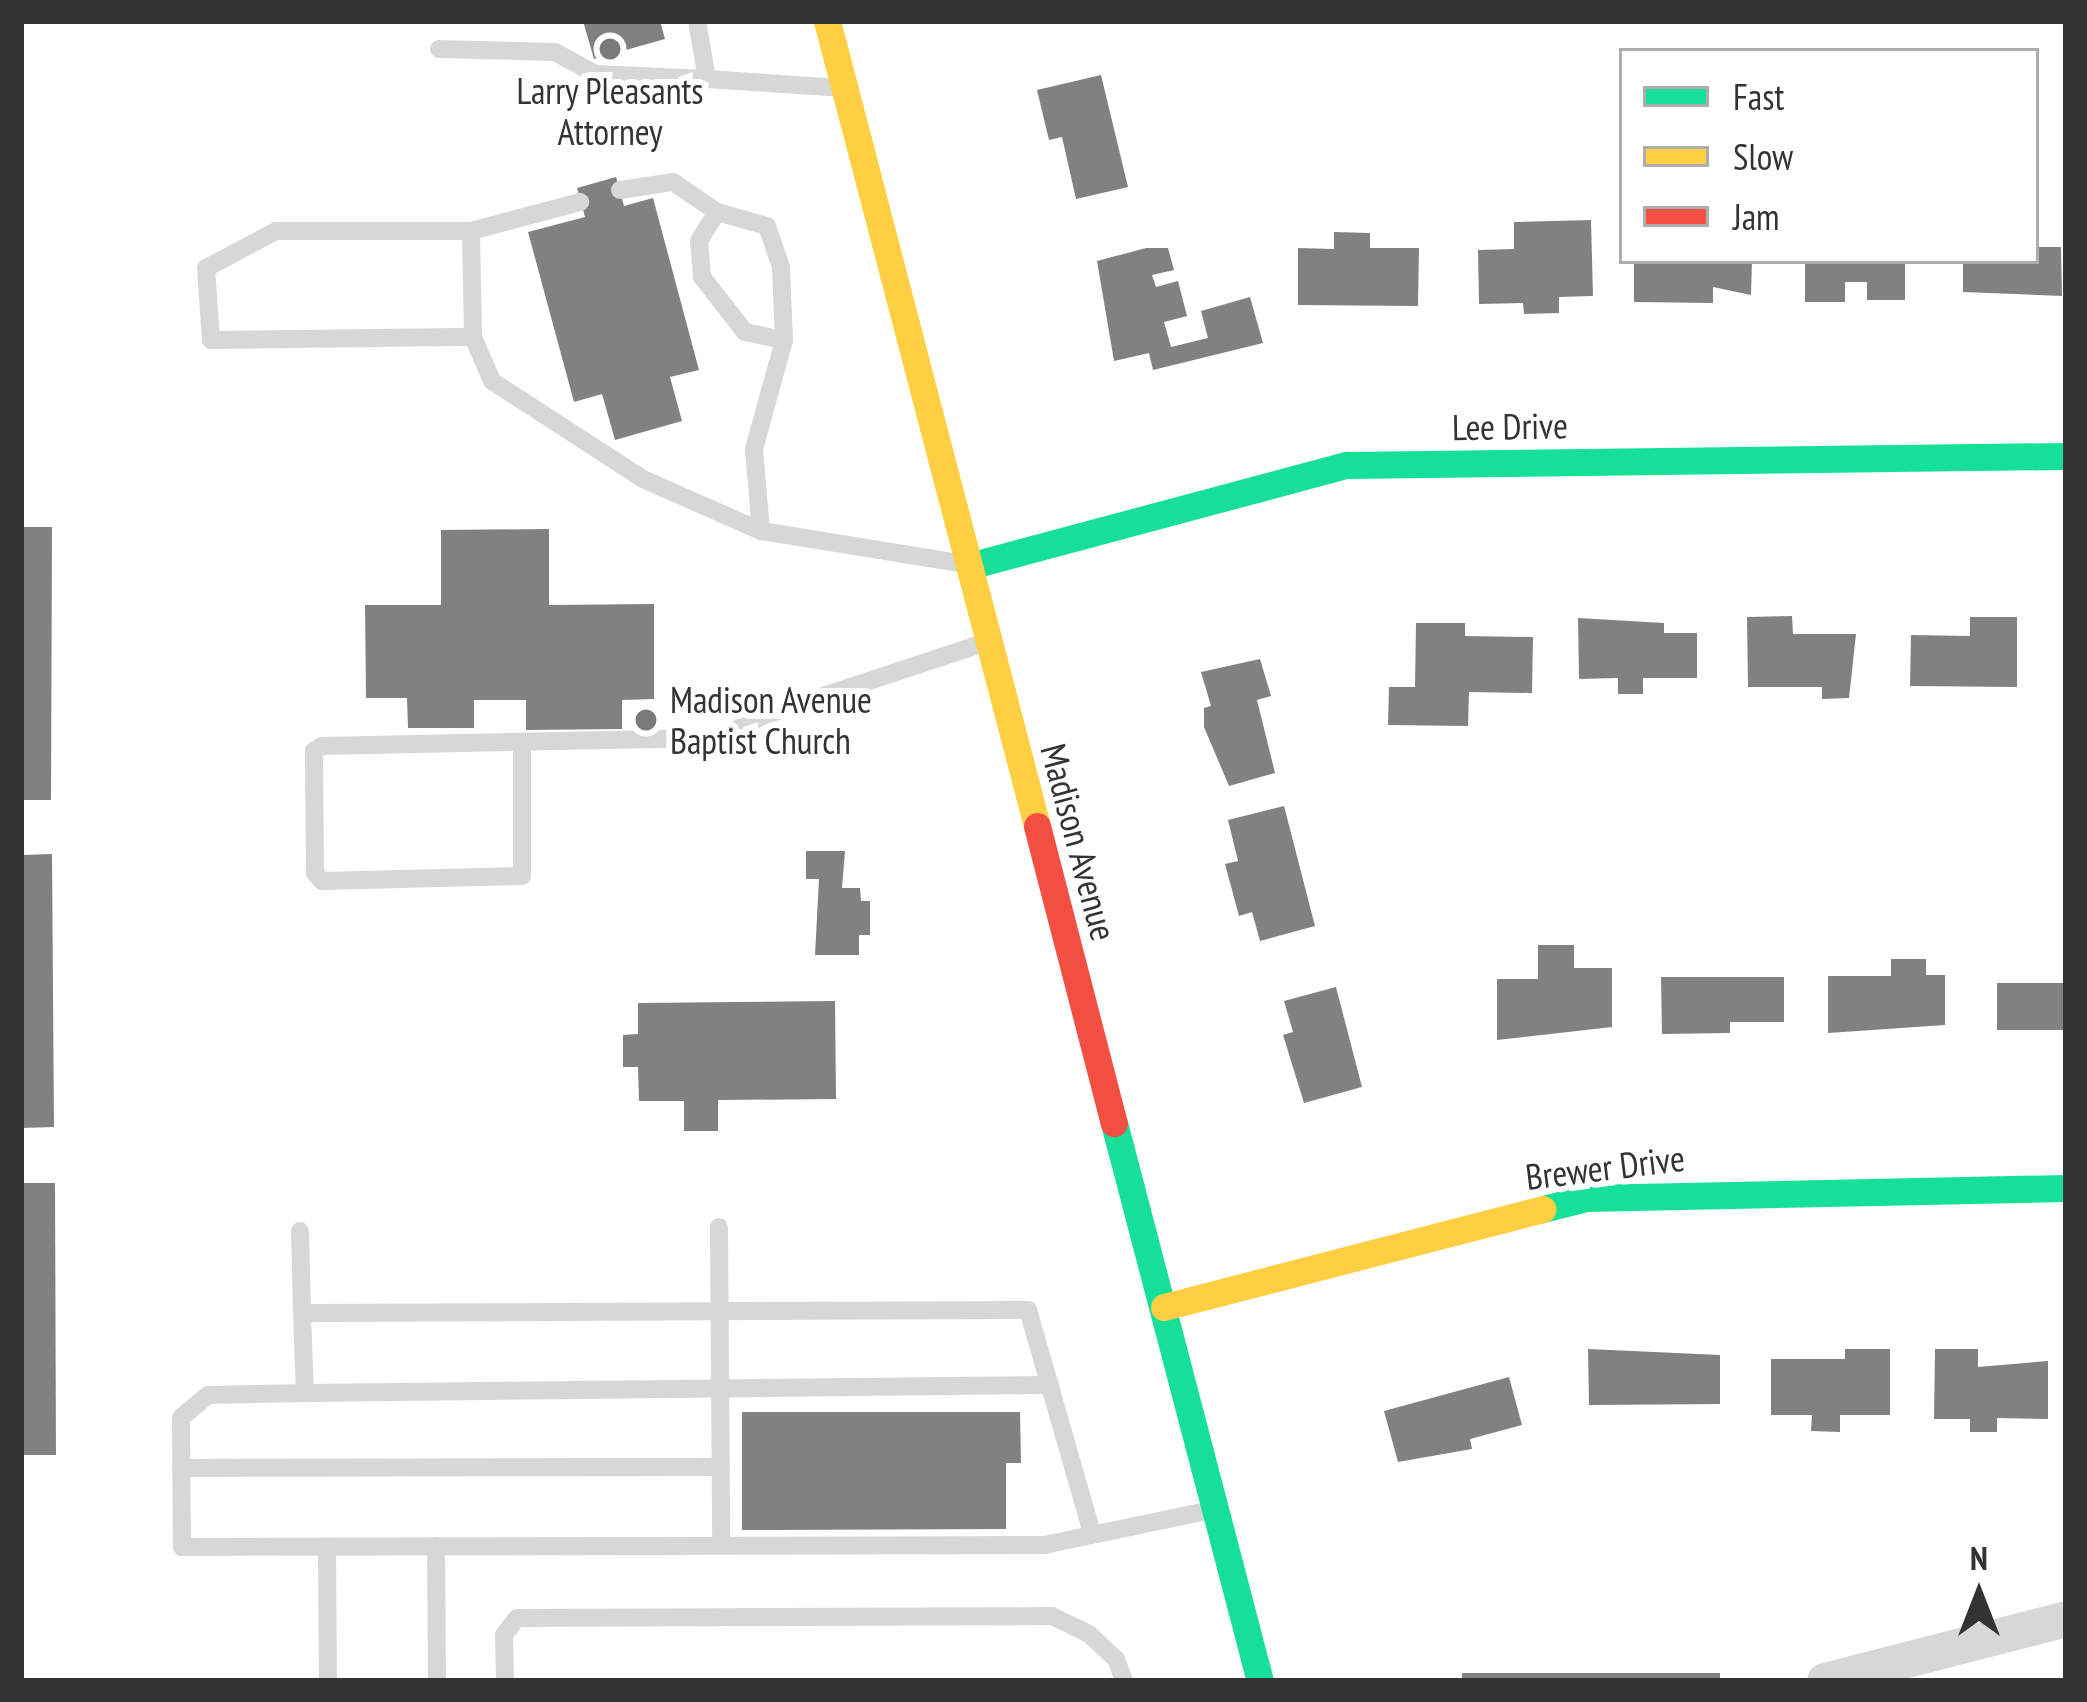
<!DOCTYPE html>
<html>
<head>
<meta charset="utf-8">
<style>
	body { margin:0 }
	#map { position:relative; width:2087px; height:1702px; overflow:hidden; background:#fff; font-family:"PT Sans Narrow",sans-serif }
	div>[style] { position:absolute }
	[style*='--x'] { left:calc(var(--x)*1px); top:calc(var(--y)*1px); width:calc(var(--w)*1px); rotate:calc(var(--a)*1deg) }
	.building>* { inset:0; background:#818181 }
	.lane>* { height:18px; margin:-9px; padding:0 9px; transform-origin:9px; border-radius:9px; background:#d7d7d7 }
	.street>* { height:36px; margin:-18px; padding:0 18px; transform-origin:18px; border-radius:18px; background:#d7d7d7 }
	.fast>* { height:27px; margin:-13.5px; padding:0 13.5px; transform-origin:13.5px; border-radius:13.5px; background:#16e098 }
	.slow>* { height:27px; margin:-13.5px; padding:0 13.5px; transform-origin:13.5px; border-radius:13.5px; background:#ffcf43 }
	.jam>* { height:27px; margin:-13.5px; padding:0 13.5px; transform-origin:13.5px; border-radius:13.5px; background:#f24e42 }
	.dots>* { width:33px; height:33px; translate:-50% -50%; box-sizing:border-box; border:6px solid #fff; border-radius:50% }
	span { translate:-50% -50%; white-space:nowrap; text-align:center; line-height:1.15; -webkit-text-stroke:12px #fff; paint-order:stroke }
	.poi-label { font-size:36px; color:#333 }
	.left { translate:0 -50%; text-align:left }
	.street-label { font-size:36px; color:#333 }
	.frame { position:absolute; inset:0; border:24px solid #333; pointer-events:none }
	.legend { position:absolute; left:1619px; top:48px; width:420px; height:216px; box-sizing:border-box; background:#fff; border:3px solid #adadad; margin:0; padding:15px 21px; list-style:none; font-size:36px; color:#333 }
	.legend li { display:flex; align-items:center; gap:24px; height:60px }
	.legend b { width:60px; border:3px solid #adadad }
	.north { position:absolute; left:1919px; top:1534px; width:120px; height:120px; -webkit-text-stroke:9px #fff; paint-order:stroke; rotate:0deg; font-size:33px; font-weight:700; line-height:48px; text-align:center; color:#333 }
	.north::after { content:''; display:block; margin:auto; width:42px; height:54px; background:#333; clip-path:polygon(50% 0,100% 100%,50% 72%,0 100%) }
</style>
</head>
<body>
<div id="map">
	<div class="building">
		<div style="clip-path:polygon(583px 21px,660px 21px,665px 39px,594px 59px)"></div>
		<div style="clip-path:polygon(1101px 75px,1128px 187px,1076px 199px,1062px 137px,1049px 140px,1037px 90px)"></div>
		<div style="clip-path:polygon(616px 177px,624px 206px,653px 198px,699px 370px,670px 377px,682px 421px,615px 440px,602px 394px,574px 402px,528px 232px,585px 217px,577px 188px)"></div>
		<div style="clip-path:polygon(1591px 220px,1593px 296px,1559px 297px,1559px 313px,1524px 314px,1523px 303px,1479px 304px,1478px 250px,1514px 249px,1514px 222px)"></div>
		<div style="clip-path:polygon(1334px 232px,1370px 233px,1370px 248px,1419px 248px,1418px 306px,1298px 305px,1298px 248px,1334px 249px)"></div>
		<div style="clip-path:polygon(2036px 247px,2061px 247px,2062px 296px,1963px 292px,1963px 261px,2036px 261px)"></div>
		<div style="clip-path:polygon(1146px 248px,1168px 248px,1174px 270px,1152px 275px,1156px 287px,1178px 281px,1187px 316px,1164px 322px,1171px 347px,1208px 338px,1201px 311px,1250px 297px,1263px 343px,1153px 370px,1149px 353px,1114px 361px,1097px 261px)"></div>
		<div style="clip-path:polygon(1634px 261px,1752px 261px,1751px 295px,1713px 287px,1713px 303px,1634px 302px)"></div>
		<div style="clip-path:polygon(1805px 261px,1905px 261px,1905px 300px,1867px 300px,1867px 282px,1845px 282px,1845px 302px,1805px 302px)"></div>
		<div style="clip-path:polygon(21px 527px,52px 527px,51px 800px,21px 800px)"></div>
		<div style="clip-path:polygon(549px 529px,549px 605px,654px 604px,654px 699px,622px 700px,622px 729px,526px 730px,526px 700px,474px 700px,474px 728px,408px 728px,407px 698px,366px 698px,365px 605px,441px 605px,441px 530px)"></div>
		<div style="clip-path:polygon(1792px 616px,1793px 634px,1856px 634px,1849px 698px,1822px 699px,1822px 687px,1748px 687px,1747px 617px)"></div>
		<div style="clip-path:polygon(1970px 617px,2017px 617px,2017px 687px,1910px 686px,1911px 635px,1970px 636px)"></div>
		<div style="clip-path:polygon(1578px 618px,1664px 623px,1664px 633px,1697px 633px,1697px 678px,1643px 678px,1643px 694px,1618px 694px,1618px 678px,1579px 679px)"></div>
		<div style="clip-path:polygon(1416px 623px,1465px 623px,1465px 636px,1533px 637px,1532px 693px,1469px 692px,1468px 726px,1388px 725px,1389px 687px,1415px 687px)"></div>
		<div style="clip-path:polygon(1260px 659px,1271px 696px,1257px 700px,1275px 773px,1229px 786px,1204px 727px,1204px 708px,1211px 706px,1201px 672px)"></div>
		<div style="clip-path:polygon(1284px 806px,1315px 926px,1260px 941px,1252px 912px,1239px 916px,1225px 864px,1238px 861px,1228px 820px)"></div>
		<div style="clip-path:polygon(806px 851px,845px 851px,842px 888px,860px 888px,861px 901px,870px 901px,870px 935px,859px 935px,859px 955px,815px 955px,819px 879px,806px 879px)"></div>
		<div style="clip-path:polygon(52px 854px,54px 1127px,21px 1128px,21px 855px)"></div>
		<div style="clip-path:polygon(1538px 945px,1574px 945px,1574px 968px,1612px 968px,1612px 1027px,1497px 1040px,1497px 979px,1538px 979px)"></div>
		<div style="clip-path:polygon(1891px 959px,1926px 959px,1926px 975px,1945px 975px,1945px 1025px,1828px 1033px,1828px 976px,1891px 976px)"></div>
		<div style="clip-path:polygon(1661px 977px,1784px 977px,1784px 1022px,1730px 1022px,1730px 1033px,1662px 1034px)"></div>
		<div style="clip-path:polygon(1997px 983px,2066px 983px,2066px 1030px,1997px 1030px)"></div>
		<div style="clip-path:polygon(1336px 987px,1362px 1087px,1304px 1103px,1283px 1035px,1293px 1032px,1284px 1001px)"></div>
		<div style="clip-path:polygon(835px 1001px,836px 1099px,718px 1100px,718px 1131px,684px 1131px,684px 1101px,639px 1101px,638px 1067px,623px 1067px,623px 1035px,638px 1034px,638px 1003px)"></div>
		<div style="clip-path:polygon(21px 1183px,55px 1183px,56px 1455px,21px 1455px)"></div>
		<div style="clip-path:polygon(1588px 1349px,1720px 1355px,1720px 1404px,1589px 1405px)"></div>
		<div style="clip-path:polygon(1845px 1349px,1890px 1349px,1890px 1415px,1840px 1415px,1840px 1432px,1811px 1431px,1812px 1415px,1771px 1415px,1771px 1359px,1845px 1359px)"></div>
		<div style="clip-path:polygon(1935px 1349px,1978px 1349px,1978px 1367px,2048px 1361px,2048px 1419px,1997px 1418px,1997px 1432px,1970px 1432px,1970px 1419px,1934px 1419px)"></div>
		<div style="clip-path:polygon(1509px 1377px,1522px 1425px,1470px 1439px,1472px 1449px,1398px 1462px,1384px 1411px)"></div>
		<div style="clip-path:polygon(742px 1412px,1020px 1412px,1021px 1463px,1006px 1463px,1006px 1529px,742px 1530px)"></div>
		<div style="clip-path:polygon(1462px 1673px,1720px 1673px,1720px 1681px,1462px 1681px)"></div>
	</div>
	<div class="lane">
		<div style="--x:697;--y:21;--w:59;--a:80.2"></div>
		<div style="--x:707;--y:79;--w:134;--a:3.8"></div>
		<div style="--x:439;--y:49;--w:116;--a:1.5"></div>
		<div style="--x:555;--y:52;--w:46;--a:28.8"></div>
		<div style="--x:595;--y:74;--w:112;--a:2.6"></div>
		<div style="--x:620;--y:190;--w:54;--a:-8.6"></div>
		<div style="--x:673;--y:182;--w:53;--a:34.3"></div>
		<div style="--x:471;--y:231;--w:113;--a:-14.9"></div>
		<div style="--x:473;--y:337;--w:106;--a:-91.1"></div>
		<div style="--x:471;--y:231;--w:195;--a:180"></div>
		<div style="--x:276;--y:231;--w:79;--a:152.1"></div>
		<div style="--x:206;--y:268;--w:72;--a:86"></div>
		<div style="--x:211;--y:340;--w:262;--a:-0.7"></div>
		<div style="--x:473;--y:337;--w:48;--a:66.6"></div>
		<div style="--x:492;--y:381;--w:180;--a:33"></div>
		<div style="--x:643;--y:479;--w:129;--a:23.8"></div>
		<div style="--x:761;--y:531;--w:200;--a:9.2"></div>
		<div style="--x:761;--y:531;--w:82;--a:-94.9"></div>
		<div style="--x:754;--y:449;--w:113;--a:-74.6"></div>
		<div style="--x:784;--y:340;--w:73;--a:-92.4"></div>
		<div style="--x:781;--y:267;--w:43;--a:-108.9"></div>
		<div style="--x:767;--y:226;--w:52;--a:-164.4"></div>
		<div style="--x:717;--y:212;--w:34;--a:122"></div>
		<div style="--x:699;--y:241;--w:36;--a:85"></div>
		<div style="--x:702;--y:277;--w:70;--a:52"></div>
		<div style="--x:745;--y:332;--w:40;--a:12"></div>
		<div style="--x:522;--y:746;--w:130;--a:90"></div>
		<div style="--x:522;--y:876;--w:200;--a:178.6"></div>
		<div style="--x:322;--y:881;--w:11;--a:-131"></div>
		<div style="--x:315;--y:873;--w:122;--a:-90.5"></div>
		<div style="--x:314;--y:751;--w:9;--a:-32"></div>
		<div style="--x:322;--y:746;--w:397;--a:-1.2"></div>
		<div style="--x:719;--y:738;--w:49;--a:-26.6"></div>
		<div style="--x:763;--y:716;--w:233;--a:-18.3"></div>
		<div style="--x:719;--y:1227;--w:318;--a:89.6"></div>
		<div style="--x:300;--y:1231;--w:82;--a:88.6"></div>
		<div style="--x:305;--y:1393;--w:745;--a:-0.62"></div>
		<div style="--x:181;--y:1468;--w:540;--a:-0.11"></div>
		<div style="--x:1092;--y:1533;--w:232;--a:-106"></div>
		<div style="--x:1028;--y:1310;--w:726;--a:179.76"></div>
		<div style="--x:302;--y:1313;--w:80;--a:87.9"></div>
		<div style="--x:305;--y:1393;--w:97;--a:178.8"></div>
		<div style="--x:208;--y:1395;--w:35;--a:140"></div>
		<div style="--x:181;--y:1418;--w:129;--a:89.6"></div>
		<div style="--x:182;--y:1547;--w:862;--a:-0.13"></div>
		<div style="--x:1044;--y:1545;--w:172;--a:-11.8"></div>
		<div style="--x:436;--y:1546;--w:135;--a:89.6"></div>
		<div style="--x:327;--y:1547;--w:134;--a:89.6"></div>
		<div style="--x:505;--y:1681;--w:46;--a:-91.2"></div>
		<div style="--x:504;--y:1635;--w:21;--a:-53"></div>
		<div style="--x:517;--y:1618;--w:535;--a:-0.21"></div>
		<div style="--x:1052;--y:1616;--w:41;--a:25.9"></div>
		<div style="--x:1089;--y:1634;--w:37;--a:43"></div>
		<div style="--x:1116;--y:1659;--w:23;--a:70"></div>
	</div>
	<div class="street">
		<div style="--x:1825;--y:1681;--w:249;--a:-14.4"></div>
	</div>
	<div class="fast">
		<div style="--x:969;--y:566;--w:391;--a:-15"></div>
		<div style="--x:1347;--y:465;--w:719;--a:-0.72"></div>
		<div style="--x:1114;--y:1123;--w:577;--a:75.34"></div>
		<div style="--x:1543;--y:1209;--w:44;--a:-14.3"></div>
		<div style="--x:1586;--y:1198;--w:480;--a:-1.2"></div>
	</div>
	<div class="slow">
		<div style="--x:827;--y:21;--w:832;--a:75.38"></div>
		<div style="--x:1164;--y:1307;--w:391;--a:-14.5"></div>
	</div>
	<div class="jam">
		<div style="--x:1037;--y:826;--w:307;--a:75.5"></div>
	</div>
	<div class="dots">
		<div style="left:610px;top:49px;background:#7a7a7a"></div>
		<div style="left:646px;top:720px;background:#7a7a7a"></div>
	</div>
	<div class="poi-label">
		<span style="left:610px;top:111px">Larry Pleasants<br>Attorney</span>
		<span class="left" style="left:670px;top:720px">Madison Avenue<br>Baptist Church</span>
	</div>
	<div class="street-label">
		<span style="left:1510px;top:426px;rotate:-1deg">Lee Drive</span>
		<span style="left:1079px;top:842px;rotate:75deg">Madison Avenue</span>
		<span style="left:1605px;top:1167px;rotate:-7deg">Brewer Drive</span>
	</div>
	<div class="frame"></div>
	<ul class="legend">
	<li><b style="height:15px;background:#16e098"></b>Fast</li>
	<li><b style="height:15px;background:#ffcf43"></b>Slow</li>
	<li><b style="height:15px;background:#f24e42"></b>Jam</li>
	</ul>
	<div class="north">N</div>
</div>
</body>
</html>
